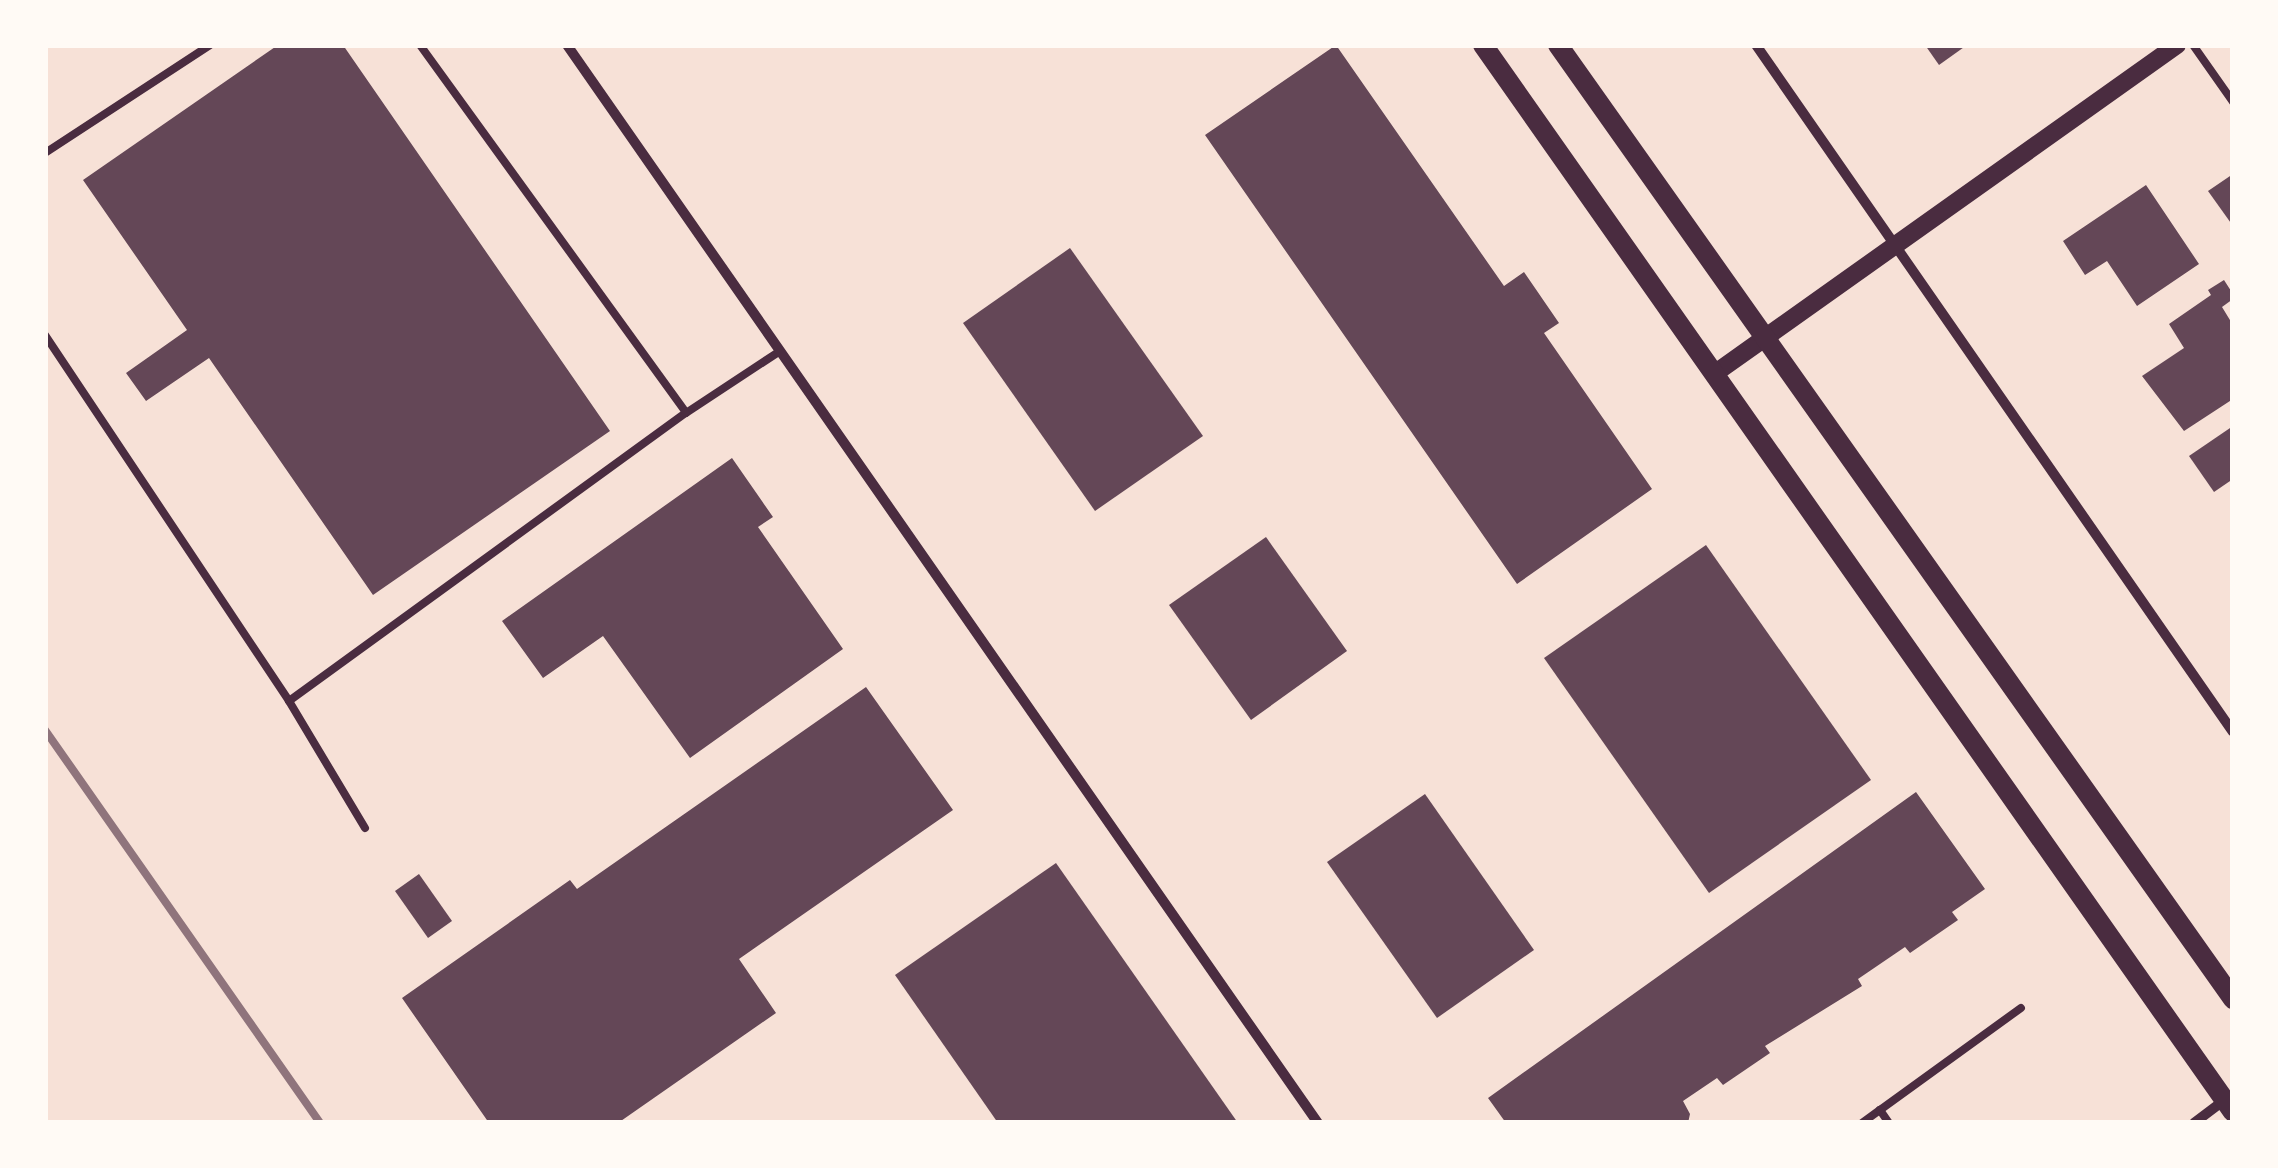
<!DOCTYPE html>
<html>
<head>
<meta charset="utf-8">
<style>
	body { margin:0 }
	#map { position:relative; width:2278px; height:1168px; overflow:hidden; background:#f7e1d7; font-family:"IBM Plex Sans",sans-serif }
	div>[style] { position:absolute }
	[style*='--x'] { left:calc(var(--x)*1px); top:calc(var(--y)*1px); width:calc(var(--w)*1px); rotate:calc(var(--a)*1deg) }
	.building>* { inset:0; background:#644757 }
	.service>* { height:8px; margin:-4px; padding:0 4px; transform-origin:4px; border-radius:4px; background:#4a2c40 }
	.minor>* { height:10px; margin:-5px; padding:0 5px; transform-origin:5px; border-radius:5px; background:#4a2c40 }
	.tertiary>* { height:18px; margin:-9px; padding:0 9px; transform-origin:9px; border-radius:9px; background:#4a2c40 }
	.secondary>* { height:20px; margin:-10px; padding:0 10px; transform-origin:10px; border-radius:10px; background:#4a2c40 }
	.rail>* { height:8px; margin:-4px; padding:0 4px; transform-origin:4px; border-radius:4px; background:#8f747c }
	span { translate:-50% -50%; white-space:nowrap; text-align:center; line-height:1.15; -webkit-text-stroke:10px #fffaf5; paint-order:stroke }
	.frame { position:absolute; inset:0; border:48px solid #fffaf5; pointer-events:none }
</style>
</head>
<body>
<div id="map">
	<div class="building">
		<div style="clip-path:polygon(278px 45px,343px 45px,610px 431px,373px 595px,209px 358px,146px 401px,126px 373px,187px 330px,83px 180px)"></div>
		<div style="clip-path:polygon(1336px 45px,1504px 286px,1524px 272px,1559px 323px,1544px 333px,1652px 489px,1517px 584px,1205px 135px)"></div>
		<div style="clip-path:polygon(1925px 45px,1967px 45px,1939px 65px)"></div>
		<div style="clip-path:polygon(2233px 174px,2233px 226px,2208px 191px)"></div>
		<div style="clip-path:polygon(2146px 185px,2199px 264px,2137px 306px,2107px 261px,2085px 275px,2063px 241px)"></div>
		<div style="clip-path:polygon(1070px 248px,1203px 436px,1095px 511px,963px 323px)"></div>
		<div style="clip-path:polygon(2224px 280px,2233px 294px,2233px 299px,2222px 307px,2233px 325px,2233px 399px,2184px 431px,2142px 376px,2184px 348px,2169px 324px,2211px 295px,2208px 290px)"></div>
		<div style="clip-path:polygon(2233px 426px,2233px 479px,2214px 492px,2189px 456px)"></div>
		<div style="clip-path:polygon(732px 458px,773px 517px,758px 527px,843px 649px,690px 758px,603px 636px,543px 678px,502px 621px)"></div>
		<div style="clip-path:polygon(1266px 537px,1347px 651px,1251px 720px,1169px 605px)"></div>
		<div style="clip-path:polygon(1706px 545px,1871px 780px,1709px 893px,1544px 658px)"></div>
		<div style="clip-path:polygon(866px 687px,953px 810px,739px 959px,776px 1013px,618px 1123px,489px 1123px,402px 998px,570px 880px,577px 889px)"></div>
		<div style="clip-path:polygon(1916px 792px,1985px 889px,1952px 912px,1958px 920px,1910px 953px,1905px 947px,1858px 979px,1862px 986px,1765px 1046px,1770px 1053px,1723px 1085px,1717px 1078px,1683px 1101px,1690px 1114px,1688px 1123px,1506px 1123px,1488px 1098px)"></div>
		<div style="clip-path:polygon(1425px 794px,1534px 950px,1437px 1018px,1327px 862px)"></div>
		<div style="clip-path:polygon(1056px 863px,1238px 1123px,998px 1123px,895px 975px)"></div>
		<div style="clip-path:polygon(419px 874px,452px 921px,428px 938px,395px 891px)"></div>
	</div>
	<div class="service">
		<div style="--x:420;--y:45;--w:454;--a:54.1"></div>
		<div style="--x:686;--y:413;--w:113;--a:-33.4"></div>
		<div style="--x:2193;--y:45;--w:70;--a:54.9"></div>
		<div style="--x:45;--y:153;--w:197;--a:-33.2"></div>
		<div style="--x:45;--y:335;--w:440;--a:56.3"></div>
		<div style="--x:289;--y:701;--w:490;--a:-36"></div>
		<div style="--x:289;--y:701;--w:148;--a:59.1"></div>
		<div style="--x:1862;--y:1123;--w:22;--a:-36"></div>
		<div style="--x:1889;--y:1123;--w:16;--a:-125"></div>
		<div style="--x:1880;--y:1110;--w:174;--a:-35.9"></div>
	</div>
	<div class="minor">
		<div style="--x:567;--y:45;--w:1314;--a:55.14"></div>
		<div style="--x:1756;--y:45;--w:836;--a:55.23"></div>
		<div style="--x:2194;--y:1123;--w:39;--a:-37"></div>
	</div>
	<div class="tertiary">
		<div style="--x:1714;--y:374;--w:568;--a:-35.4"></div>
	</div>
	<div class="secondary">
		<div style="--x:1483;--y:45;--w:1304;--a:54.9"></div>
		<div style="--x:1558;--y:45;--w:1169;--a:54.72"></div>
	</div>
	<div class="rail">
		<div style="--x:45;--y:730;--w:480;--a:55"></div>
	</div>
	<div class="frame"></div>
</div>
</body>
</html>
